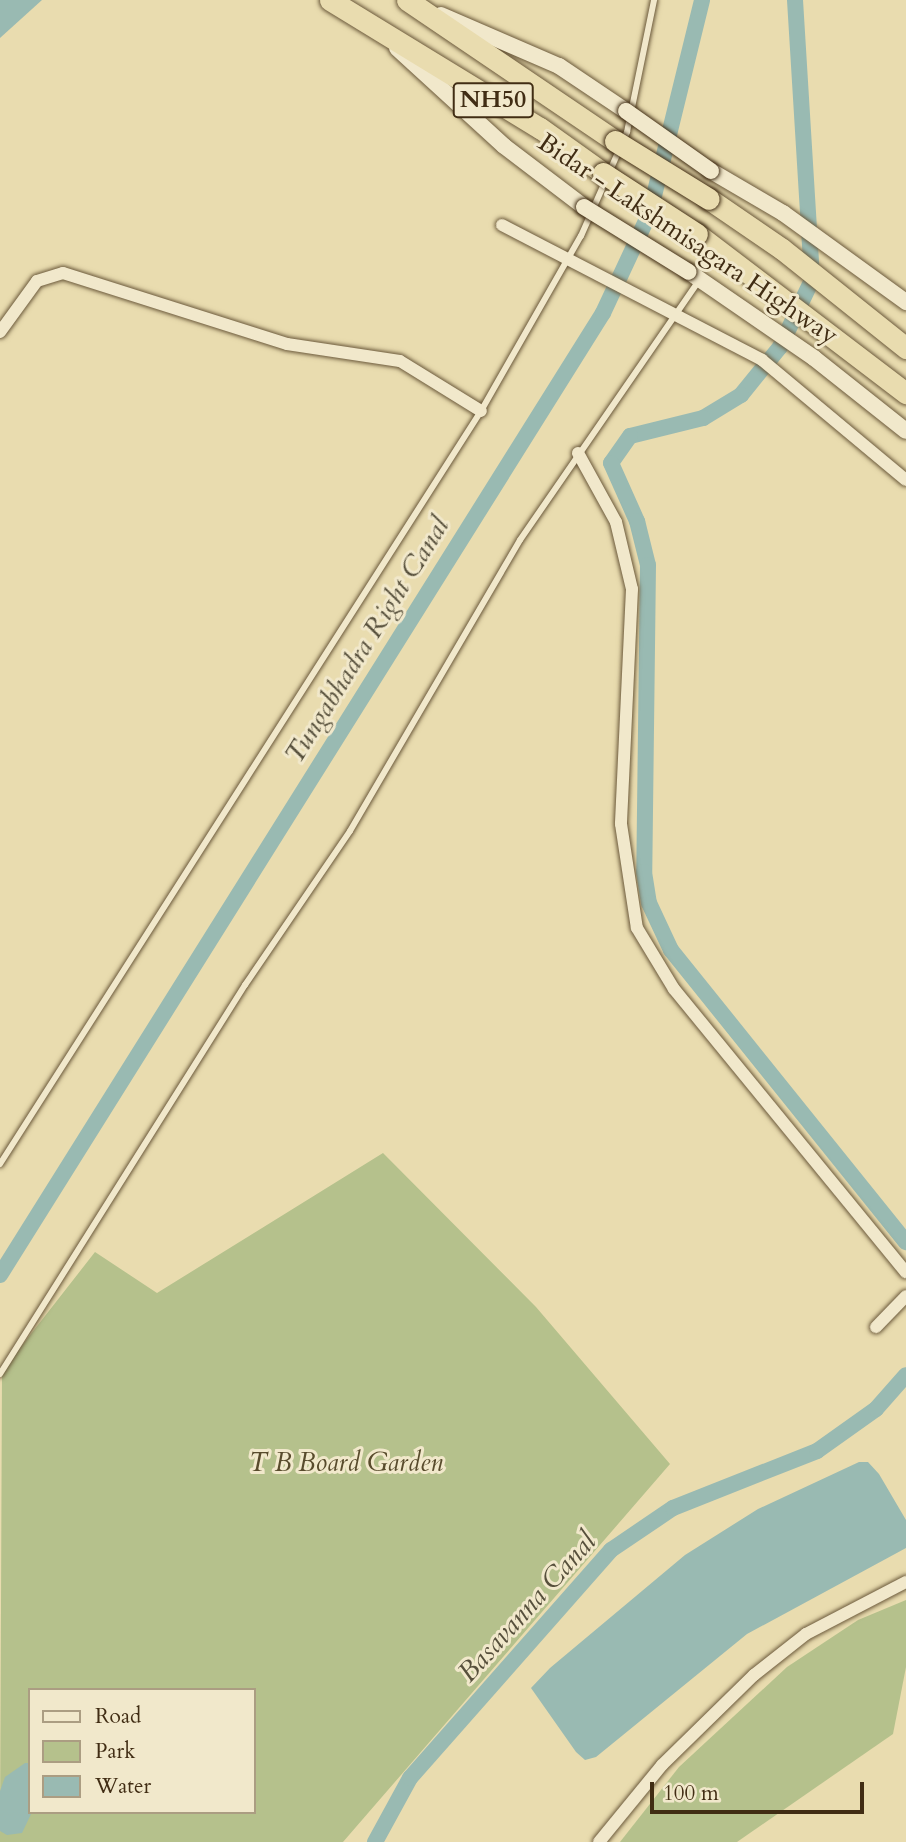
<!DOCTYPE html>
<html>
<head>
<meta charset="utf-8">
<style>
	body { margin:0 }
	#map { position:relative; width:906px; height:1842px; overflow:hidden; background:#e9dcaf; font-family:Cardo,serif }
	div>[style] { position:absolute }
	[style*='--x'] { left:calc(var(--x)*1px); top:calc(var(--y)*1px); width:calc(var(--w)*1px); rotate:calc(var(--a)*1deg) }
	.green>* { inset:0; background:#b5c18c }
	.water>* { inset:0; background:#99bab2 }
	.canal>* { height:16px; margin:-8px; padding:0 8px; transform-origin:8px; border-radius:8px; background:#99bab2 }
	.roads { filter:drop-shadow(0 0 2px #6b593b) drop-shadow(0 0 2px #6b593b) }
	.lane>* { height:6px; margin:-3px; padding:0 3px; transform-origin:3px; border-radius:3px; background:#f1e8cb }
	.street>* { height:12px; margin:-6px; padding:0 6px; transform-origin:6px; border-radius:6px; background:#f1e8cb }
	.secondary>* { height:16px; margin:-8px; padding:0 8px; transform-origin:8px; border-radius:8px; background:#f1e8cb }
	.highway>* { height:21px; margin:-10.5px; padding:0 10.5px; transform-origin:10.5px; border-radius:10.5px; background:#e9dcaf }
	.bridges { filter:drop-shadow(0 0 2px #412d14) drop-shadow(0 0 2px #412d14) }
	.secondary-bridge>* { height:16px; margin:-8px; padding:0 8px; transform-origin:8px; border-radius:8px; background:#f1e8cb }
	.highway-bridge>* { height:21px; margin:-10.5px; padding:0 10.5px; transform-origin:10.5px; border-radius:10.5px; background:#e9dcaf }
	span { translate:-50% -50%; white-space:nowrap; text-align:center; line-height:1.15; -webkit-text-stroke:6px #f1e8cb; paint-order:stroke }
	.shield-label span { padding:2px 5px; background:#f1e8cb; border:2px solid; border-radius:5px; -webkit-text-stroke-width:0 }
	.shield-label { font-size:24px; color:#412d14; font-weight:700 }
	.street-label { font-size:26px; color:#412d14 }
	.park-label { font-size:26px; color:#584b2c; font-style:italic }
	.water-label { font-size:28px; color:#57503c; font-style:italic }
	.legend { position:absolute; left:28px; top:1688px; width:228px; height:126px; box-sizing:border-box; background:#f1e8cb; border:2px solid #ab9d82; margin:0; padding:9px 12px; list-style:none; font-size:21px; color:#412d14 }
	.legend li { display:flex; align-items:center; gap:14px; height:35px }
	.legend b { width:35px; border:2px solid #ab9d82 }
	.scale { position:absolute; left:650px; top:1782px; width:214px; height:32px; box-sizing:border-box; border:4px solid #412d14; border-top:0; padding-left:9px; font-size:21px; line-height:24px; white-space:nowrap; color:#412d14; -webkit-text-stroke:5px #f1e8cb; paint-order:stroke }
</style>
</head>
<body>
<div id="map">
	<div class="green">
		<div style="clip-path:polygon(evenodd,383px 1153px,536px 1307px,670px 1464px,343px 1842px,0 1842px,2px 1371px,95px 1252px,157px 1293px,383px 1153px,30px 1690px,254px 1690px,254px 1812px,30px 1812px,30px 1690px)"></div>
		<div style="clip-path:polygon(906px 1600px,906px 1667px,893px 1734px,737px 1842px,620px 1842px,679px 1767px,787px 1667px,858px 1620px)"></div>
	</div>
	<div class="water">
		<div style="clip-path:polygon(0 0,42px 0,0 38px)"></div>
		<div style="clip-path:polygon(859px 1462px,868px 1462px,879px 1474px,906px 1520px,906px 1548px,747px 1634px,596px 1757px,585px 1760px,576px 1752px,531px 1688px,550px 1668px,685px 1555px,758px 1509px)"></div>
		<div style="clip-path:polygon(25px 1763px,30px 1763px,32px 1812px,22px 1833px,7px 1835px,0 1831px,0 1791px,5px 1777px)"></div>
	</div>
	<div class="canal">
		<div style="--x:795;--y:0;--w:281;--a:86.5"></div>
		<div style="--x:812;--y:280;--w:74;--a:115.5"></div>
		<div style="--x:780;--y:347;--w:62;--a:129.1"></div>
		<div style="--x:741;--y:395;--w:44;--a:148.8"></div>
		<div style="--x:703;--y:418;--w:75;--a:166.1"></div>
		<div style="--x:630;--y:436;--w:33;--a:125"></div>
		<div style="--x:611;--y:463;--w:64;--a:65.9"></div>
		<div style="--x:637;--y:521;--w:45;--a:76"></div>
		<div style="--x:648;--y:565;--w:307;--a:90.7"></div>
		<div style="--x:644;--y:872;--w:31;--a:81"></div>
		<div style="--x:649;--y:903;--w:52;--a:64.9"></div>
		<div style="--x:671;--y:950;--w:375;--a:51.2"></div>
		<div style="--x:0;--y:1275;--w:1135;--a:-57.92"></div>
		<div style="--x:603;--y:313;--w:111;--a:-65"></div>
		<div style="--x:650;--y:212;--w:218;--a:-76.2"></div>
		<div style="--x:375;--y:1842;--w:73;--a:-61.3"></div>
		<div style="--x:410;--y:1778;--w:304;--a:-48.6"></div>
		<div style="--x:611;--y:1550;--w:75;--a:-34.1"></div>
		<div style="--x:673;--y:1508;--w:155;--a:-21.6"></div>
		<div style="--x:817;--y:1451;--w:72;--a:-35.4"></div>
		<div style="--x:876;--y:1409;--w:45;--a:-48.6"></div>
	</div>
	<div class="roads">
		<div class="lane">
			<div style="--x:0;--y:1164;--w:894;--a:-57.43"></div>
			<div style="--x:481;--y:411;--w:202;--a:-60.3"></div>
			<div style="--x:581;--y:236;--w:114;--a:-66.1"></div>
			<div style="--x:627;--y:132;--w:135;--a:-78.4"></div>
			<div style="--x:0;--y:1374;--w:460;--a:-57.8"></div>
			<div style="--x:245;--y:985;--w:186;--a:-55.7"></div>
			<div style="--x:350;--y:831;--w:337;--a:-59.7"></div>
			<div style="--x:520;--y:540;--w:315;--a:-55.4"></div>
		</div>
		<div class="street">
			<div style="--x:502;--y:225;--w:293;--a:27.4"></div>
			<div style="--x:762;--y:360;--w:187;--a:39.8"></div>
			<div style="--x:0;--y:332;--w:63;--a:-54"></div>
			<div style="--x:37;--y:281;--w:27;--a:-17"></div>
			<div style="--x:63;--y:273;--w:235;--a:17.6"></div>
			<div style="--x:287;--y:344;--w:114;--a:8.6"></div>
			<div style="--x:400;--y:361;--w:95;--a:31.7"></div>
			<div style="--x:578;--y:453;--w:79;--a:61.2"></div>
			<div style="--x:616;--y:522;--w:69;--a:76.6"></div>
			<div style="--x:632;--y:589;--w:235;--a:92.7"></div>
			<div style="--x:621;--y:824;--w:105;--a:81.3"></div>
			<div style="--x:637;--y:928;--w:71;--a:58.8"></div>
			<div style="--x:674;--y:989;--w:366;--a:50.7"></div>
			<div style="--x:876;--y:1327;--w:43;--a:-45.9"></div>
			<div style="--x:599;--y:1842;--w:99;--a:-50.7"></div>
			<div style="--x:662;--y:1765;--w:129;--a:-44.4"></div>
			<div style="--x:754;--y:1675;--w:66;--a:-38.3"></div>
			<div style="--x:806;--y:1634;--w:113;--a:-27.5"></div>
		</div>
		<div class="secondary">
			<div style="--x:441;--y:15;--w:129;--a:23.4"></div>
			<div style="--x:559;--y:66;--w:81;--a:33.9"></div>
			<div style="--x:397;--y:48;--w:145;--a:42.5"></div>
			<div style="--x:504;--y:146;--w:101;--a:37.3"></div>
			<div style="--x:711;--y:171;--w:83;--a:30.3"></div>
			<div style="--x:783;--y:213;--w:152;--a:35.9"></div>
			<div style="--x:689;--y:272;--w:152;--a:34.5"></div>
			<div style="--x:814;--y:358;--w:117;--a:38.4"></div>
		</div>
		<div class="highway">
			<div style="--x:330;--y:0;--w:246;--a:31.4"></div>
			<div style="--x:540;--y:128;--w:77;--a:35.5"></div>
			<div style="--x:407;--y:0;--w:251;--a:34.1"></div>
			<div style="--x:709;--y:199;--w:88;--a:34.4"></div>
			<div style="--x:782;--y:249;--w:159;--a:38.6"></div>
			<div style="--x:697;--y:234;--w:263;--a:37.3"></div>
		</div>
	</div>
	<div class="bridges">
		<div class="secondary-bridge">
			<div style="--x:626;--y:111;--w:104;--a:35.2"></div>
			<div style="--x:584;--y:207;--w:123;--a:31.8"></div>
		</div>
		<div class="highway-bridge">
			<div style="--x:615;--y:141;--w:110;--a:31.7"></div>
			<div style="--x:603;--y:173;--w:112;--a:33"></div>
		</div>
	</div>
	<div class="shield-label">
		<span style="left:493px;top:100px">NH50</span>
	</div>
	<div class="street-label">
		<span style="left:688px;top:239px;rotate:34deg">Bidar - Lakshmisagara Highway</span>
	</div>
	<div class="park-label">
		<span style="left:346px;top:1463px">T B Board Garden</span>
	</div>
	<div class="water-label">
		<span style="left:367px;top:640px;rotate:-58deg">Tungabhadra Right Canal</span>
		<span style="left:527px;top:1607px;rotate:-48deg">Basavanna Canal</span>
	</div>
	<ul class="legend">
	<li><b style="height:9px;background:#f1e8cb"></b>Road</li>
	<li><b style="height:19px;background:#b5c18c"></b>Park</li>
	<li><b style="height:19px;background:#99bab2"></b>Water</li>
	</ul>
	<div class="scale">100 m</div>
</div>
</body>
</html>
